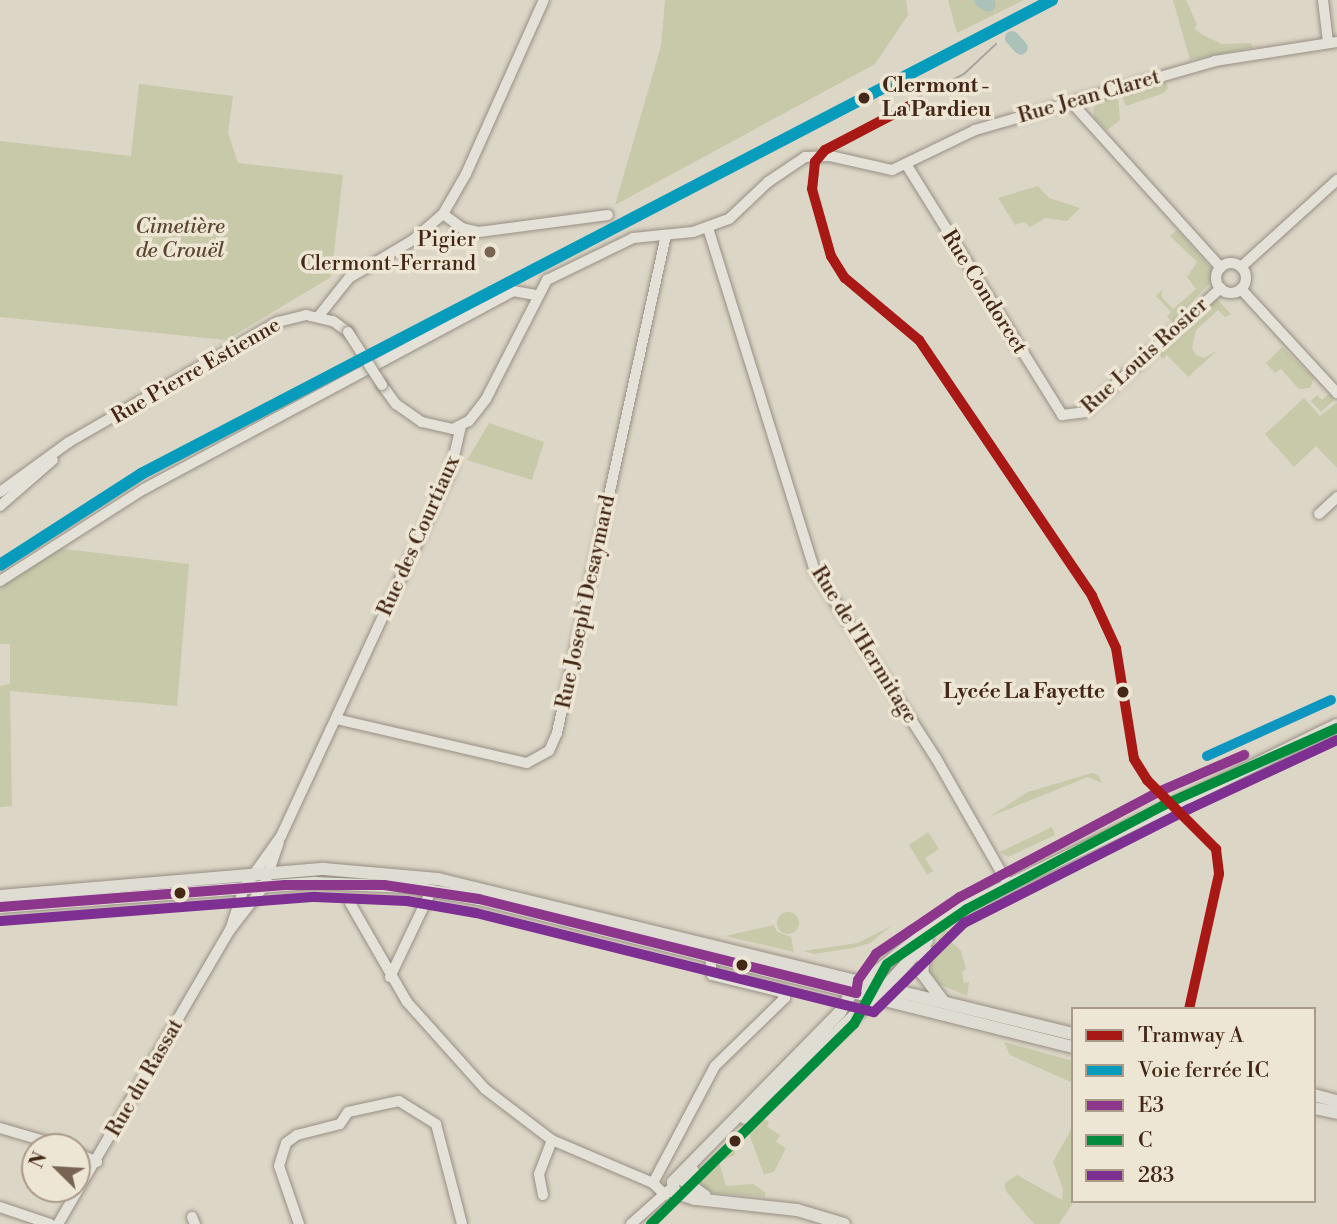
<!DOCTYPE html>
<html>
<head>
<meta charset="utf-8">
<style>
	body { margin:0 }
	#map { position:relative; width:1337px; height:1224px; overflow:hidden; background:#dcd6c6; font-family:"Libre Bodoni",serif }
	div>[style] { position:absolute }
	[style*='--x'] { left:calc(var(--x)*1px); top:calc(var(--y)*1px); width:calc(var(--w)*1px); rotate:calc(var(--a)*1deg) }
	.green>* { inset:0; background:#c7c9a9 }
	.round { border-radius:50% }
	.river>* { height:14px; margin:-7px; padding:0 7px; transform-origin:7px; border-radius:7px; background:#abc2ba }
	.roads { filter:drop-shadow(0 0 2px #978f84) drop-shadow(0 0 2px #978f84) }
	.minor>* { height:10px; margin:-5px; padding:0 5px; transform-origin:5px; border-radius:5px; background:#e4e1d9 }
	.minor>.ring { margin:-5px; padding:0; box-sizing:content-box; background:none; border:10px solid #e4e1d9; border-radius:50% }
	.major>* { height:12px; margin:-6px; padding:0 6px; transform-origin:6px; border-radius:6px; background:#dfdcd3 }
	.tram>* { height:2px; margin:-1px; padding:0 1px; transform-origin:1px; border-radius:1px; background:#a8a29b }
	.bridges { filter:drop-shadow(0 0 2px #978f84) drop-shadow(0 0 2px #978f84) }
	.minor-bridge>* { height:10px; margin:-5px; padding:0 5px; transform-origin:5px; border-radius:5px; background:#e4e1d9 }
	.bus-1>* { height:10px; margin:-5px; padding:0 5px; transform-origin:5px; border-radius:5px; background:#8c368c }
	.bus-2>* { height:10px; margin:-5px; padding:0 5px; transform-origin:5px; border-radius:5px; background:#008c3c }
	.bus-3>* { height:10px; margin:-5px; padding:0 5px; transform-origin:5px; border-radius:5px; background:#7d2f92 }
	.bus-4>* { height:10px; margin:-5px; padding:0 5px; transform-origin:5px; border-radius:5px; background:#0e96c1 }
	.rail-1>* { height:12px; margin:-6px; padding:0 6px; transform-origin:6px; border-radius:6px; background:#079cbc }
	.tram-1>* { height:10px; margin:-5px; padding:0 5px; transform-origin:5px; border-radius:5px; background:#a81815 }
	.dots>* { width:19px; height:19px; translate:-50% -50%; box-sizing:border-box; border:4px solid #eee6d4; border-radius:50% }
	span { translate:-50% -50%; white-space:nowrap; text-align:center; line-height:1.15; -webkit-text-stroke:7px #eee6d4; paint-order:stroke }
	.stop-label { font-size:21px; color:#442716; font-weight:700 }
	.left { translate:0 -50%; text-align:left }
	.right { translate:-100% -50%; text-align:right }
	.street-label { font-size:21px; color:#442716 }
	.park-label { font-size:21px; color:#5b452f; font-style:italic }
	.poi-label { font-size:21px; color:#442716 }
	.legend { position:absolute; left:1071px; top:1007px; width:245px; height:196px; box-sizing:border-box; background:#eee6d4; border:2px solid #aa9a88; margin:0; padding:9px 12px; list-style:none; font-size:21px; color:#442716 }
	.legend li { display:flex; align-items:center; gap:14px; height:35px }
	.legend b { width:35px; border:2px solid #aa9a88 }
	.north { position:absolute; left:21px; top:1133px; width:70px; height:70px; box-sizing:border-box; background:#eee6d4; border:2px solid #aa9a88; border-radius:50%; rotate:294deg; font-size:19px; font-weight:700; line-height:28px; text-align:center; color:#442716 }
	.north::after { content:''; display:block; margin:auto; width:24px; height:32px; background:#796454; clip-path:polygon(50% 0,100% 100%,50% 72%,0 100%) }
</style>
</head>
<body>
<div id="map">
	<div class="green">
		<div style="clip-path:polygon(665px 0,906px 0,908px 15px,875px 64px,615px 205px,661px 46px)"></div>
		<div style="clip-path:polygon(948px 0,1024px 0,957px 33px)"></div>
		<div style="clip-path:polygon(1173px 0,1186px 0,1197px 25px,1194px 28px,1201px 34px,1222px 44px,1250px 43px,1254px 47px,1190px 60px)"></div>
		<div style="clip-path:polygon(1165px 81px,1168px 88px,1164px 93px,1126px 106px,1121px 93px)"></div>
		<div style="clip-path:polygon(139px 84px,233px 96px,228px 133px,238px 163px,343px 175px,331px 277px,226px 340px,0 317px,0 141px,131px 156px)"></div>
		<div style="clip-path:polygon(1118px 96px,1120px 120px,1107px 130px,1095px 119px,1093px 108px,1105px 98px)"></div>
		<div style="clip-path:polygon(1038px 186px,1049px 198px,1080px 208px,1067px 221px,1046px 218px,1030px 227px,1024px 222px,1015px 225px,998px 198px)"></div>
		<div style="clip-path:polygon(1177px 230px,1211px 268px,1211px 282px,1172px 322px,1167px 316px,1171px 312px,1156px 296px,1163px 289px,1161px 296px,1173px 309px,1196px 289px,1187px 277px,1197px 262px,1170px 236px)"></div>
		<div style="clip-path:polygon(1216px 298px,1231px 314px,1225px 317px,1218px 310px,1196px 330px,1192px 348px,1196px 355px,1204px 358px,1218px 350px,1188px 377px,1167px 355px,1163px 359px,1158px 354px)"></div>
		<div style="clip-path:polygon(1282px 347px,1314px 378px,1310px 388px,1299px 389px,1281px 369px,1275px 373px,1266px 363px)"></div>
		<div style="clip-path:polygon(1329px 394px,1334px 400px,1321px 412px,1311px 401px,1317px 395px,1322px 400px)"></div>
		<div style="clip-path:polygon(1304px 398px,1320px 416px,1337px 403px,1337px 468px,1316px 446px,1294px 467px,1265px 434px)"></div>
		<div style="clip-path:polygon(489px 423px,544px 442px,532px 480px,467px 460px)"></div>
		<div style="clip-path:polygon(56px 548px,189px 564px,177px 706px,10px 691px,12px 806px,0 807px,0 686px,10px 684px,10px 644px,0 644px,0 588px)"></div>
		<div style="clip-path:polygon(1092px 773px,1098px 775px,1102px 783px,1088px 777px,989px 817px,1028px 792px)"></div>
		<div style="clip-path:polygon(1052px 827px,1055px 835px,1008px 857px,1000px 852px)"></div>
		<div style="clip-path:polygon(928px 832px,939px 849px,925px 858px,933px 871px,927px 875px,909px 845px)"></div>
		<div class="round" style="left:777px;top:912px;width:22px;height:22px"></div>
		<div style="clip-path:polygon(774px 925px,777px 932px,791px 937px,794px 952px,725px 936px)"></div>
		<div style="clip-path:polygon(891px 926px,870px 943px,853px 948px,814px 954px,803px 951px,858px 943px)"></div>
		<div style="clip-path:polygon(944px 930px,954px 933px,949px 940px,961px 951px,966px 969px,962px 972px,964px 983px,969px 982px,967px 996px,939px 984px,931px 974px,930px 953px)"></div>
		<div style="clip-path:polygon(1004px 1042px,1073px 1061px,1073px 1083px,1010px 1055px)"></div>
		<div style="clip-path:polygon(758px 1115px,769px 1122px,767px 1127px,780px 1135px,776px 1142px,786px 1148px,774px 1172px,764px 1174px,748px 1131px,743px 1130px)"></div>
		<div style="clip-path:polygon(1073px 1126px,1074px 1201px,1059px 1224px,1034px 1224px,1005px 1190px,1005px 1183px,1017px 1175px,1062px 1200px,1063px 1189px,1053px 1162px)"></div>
		<div style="clip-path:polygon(730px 1141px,735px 1145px,735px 1155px,719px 1162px,726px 1186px,753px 1184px,766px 1193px,764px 1197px,714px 1193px,698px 1185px,699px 1174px)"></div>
	</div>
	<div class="river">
		<div style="--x:981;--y:0;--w:9;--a:32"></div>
		<div style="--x:1012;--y:38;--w:13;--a:48"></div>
	</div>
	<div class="roads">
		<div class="minor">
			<div style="--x:1323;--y:0;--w:42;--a:83.2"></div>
			<div style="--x:1072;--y:103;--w:222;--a:47.9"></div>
			<div style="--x:906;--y:164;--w:296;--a:58.1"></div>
			<div style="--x:1062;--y:415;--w:23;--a:-7"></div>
			<div style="--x:1085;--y:412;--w:184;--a:-42.4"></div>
			<div style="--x:443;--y:214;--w:24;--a:36"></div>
			<div style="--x:462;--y:228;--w:17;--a:13"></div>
			<div style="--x:479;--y:232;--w:130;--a:-7.5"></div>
			<div style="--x:708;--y:228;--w:357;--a:72.7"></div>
			<div style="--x:814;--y:569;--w:225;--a:57.2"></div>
			<div style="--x:936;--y:758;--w:145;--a:60.3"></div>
			<div class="ring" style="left:1216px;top:263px;width:20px;height:20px"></div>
			<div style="--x:1241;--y:267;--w:130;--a:-42.2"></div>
			<div style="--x:1241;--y:289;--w:142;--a:47.3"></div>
			<div style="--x:318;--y:317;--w:50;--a:-51.5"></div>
			<div style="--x:349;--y:278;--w:74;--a:-30.7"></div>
			<div style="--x:413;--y:240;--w:40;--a:-41"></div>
			<div style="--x:443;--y:214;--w:46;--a:-60.1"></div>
			<div style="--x:466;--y:174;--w:191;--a:-65.9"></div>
			<div style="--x:382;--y:385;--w:24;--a:54"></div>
			<div style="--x:396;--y:404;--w:32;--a:35"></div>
			<div style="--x:422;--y:422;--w:32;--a:13"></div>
			<div style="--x:453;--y:429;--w:18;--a:-27"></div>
			<div style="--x:469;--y:421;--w:28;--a:-52"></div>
			<div style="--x:486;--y:399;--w:134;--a:-62.9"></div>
			<div style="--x:547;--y:280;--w:96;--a:-26"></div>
			<div style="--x:633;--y:238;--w:60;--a:-5.7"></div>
			<div style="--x:693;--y:232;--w:38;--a:-20"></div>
			<div style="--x:729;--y:219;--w:54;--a:-43.5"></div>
			<div style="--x:768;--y:182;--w:45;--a:-34"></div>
			<div style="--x:805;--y:157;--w:25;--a:-2"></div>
			<div style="--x:830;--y:156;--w:64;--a:12.7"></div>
			<div style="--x:892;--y:170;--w:92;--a:-25.7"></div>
			<div style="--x:975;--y:130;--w:250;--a:-16"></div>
			<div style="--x:1215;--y:61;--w:123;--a:-8.9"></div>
			<div style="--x:0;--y:492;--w:85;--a:-35.9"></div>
			<div style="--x:69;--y:442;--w:241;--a:-29.9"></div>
			<div style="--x:278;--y:322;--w:29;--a:-14"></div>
			<div style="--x:306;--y:315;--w:28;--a:13"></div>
			<div style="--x:333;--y:321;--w:19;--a:36"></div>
			<div style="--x:0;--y:506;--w:70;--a:-41"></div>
			<div style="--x:1319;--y:514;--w:25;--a:-43"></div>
			<div style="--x:0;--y:581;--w:171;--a:-32.6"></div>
			<div style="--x:144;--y:489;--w:419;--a:-28.2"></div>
			<div style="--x:513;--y:291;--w:23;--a:10"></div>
			<div style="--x:336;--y:719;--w:196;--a:13"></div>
			<div style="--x:527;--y:763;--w:25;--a:-29"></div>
			<div style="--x:549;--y:751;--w:20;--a:-66"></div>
			<div style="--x:557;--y:733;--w:510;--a:-77.65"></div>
			<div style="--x:350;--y:903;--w:114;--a:60.1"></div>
			<div style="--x:407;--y:1002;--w:117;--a:48.1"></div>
			<div style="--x:485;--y:1089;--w:84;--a:37.3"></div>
			<div style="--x:552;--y:1140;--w:110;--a:23.1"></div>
			<div style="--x:653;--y:1183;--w:17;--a:45"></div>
			<div style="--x:230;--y:930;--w:44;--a:-71.6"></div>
			<div style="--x:244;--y:888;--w:64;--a:-54.6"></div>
			<div style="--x:281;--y:836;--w:404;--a:-65.1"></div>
			<div style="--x:451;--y:469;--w:44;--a:-76.9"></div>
			<div style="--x:390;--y:977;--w:95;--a:-64.5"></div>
			<div style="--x:0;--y:1128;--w:68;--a:16.3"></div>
			<div style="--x:77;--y:1153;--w:22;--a:24"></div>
			<div style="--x:653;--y:1183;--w:132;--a:-62.1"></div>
			<div style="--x:715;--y:1066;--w:98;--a:-44.2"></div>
			<div style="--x:785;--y:998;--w:7;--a:-124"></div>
			<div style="--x:781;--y:992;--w:71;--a:-166.2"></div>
			<div style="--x:712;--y:975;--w:18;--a:-96"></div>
			<div style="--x:543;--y:1195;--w:21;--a:-101"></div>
			<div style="--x:539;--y:1174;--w:36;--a:-69"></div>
			<div style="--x:0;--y:1207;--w:53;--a:18.8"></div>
			<div style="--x:192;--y:1217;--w:8;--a:67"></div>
			<div style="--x:58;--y:1224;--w:341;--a:-59.7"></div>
			<div style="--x:230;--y:930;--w:56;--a:-52.3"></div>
			<div style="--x:264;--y:886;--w:46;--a:-71.2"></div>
			<div style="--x:299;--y:1224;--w:61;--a:-109"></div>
			<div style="--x:279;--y:1166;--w:24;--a:-73"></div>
			<div style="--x:286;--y:1143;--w:14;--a:-36"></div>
			<div style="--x:297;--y:1135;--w:44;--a:-14.3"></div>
			<div style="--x:340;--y:1124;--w:14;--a:-56"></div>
			<div style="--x:348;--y:1112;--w:52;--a:-12.2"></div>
			<div style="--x:399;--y:1101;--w:44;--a:31.9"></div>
			<div style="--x:436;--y:1124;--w:103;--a:75.4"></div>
			<div style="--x:631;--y:1224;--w:50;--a:-41.7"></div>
		</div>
		<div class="major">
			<div style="--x:0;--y:896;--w:325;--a:-4.8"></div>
			<div style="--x:324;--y:869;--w:114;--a:5"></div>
			<div style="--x:438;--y:879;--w:654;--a:13.72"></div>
			<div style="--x:0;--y:907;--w:316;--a:-4.4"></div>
			<div style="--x:315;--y:883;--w:93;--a:2.5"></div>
			<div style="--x:408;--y:887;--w:72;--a:9.6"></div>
			<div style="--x:479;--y:899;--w:612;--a:13.99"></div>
			<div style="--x:925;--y:946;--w:27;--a:96"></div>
			<div style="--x:922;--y:973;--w:36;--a:53"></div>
			<div style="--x:1314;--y:1095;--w:24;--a:15"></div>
			<div style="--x:1314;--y:1108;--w:24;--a:12"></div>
			<div style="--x:745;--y:1118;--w:193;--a:-43.1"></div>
			<div style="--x:886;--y:986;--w:61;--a:-47.7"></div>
			<div style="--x:693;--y:1171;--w:13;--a:138"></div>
			<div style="--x:683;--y:1180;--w:27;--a:36"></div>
			<div style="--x:844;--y:1224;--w:49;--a:-163.4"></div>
			<div style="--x:797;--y:1210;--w:103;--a:-173.8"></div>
			<div style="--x:695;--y:1199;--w:22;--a:-162"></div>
			<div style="--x:674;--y:1192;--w:10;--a:-96"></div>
			<div style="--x:673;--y:1182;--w:238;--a:-45.5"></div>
			<div style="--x:840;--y:1012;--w:23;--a:-59"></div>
			<div style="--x:852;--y:992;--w:120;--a:-39.3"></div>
			<div style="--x:945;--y:916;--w:436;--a:-26"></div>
		</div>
	</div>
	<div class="tram">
		<div style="--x:893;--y:110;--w:80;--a:-26.9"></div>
		<div style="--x:964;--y:74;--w:44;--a:-43.2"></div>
		<div style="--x:922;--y:344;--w:7;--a:82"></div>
	</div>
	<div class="bridges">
		<div class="minor-bridge">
			<div style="--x:348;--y:332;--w:63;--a:57.3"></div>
		</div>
	</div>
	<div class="bus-1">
		<div style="--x:0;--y:907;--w:286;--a:-4.4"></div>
		<div style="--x:285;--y:885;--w:99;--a:0"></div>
		<div style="--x:384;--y:885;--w:96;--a:8.4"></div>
		<div style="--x:479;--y:899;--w:389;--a:14"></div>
		<div style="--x:856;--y:993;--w:13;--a:-81"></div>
		<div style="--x:858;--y:980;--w:32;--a:-55"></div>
		<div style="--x:876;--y:954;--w:102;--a:-34.2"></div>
		<div style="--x:960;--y:897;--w:224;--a:-27.9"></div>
		<div style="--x:1158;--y:792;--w:94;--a:-23.3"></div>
	</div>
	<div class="bus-2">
		<div style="--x:651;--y:1224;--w:285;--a:-44.6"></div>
		<div style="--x:854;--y:1024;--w:68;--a:-61.2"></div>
		<div style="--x:887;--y:964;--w:97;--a:-34.5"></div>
		<div style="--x:967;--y:909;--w:223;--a:-27.8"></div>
		<div style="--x:1164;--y:805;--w:189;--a:-24"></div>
	</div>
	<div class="bus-3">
		<div style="--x:1;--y:921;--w:315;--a:-4.4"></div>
		<div style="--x:315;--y:897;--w:92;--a:2.5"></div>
		<div style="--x:407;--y:901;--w:70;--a:9.9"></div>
		<div style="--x:476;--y:913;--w:410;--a:14"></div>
		<div style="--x:874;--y:1012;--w:127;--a:-44.7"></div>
		<div style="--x:964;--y:923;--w:252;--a:-26.9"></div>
		<div style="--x:1189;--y:809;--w:163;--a:-25"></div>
	</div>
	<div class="bus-4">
		<div style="--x:1207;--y:756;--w:136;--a:-24.3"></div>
	</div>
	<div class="rail-1">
		<div style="--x:0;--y:565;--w:168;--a:-32.8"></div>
		<div style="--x:141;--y:474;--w:1027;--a:-27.49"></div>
	</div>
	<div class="tram-1">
		<div style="--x:915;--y:103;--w:102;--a:152.4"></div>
		<div style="--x:825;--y:150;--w:16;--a:130"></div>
		<div style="--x:815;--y:162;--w:27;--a:96"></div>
		<div style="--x:812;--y:189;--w:70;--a:74.2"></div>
		<div style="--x:831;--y:256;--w:26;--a:58"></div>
		<div style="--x:845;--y:278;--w:97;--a:40"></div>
		<div style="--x:919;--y:340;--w:309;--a:55.9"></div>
		<div style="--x:1092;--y:596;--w:57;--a:65.2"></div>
		<div style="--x:1116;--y:648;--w:112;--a:80.8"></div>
		<div style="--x:1134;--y:759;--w:25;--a:58"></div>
		<div style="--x:1147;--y:780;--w:98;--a:45"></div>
		<div style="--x:1216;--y:849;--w:25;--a:83"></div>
		<div style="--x:1219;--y:874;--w:138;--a:102.5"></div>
	</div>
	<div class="dots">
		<div style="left:864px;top:98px;background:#442716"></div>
		<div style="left:490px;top:252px;background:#796454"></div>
		<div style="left:1123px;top:692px;background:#442716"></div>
		<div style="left:180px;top:893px;background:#442716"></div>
		<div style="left:742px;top:965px;background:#442716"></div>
		<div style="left:735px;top:1141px;background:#442716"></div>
	</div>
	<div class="stop-label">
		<span class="left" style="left:882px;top:98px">Clermont -<br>La Pardieu</span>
		<span class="right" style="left:1105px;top:692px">Lycée La Fayette</span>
	</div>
	<div class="street-label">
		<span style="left:1089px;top:97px;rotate:-16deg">Rue Jean Claret</span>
		<span style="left:984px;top:292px;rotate:58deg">Rue Condorcet</span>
		<span style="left:1145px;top:356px;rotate:-42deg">Rue Louis Rosier</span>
		<span style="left:196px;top:371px;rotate:-30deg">Rue Pierre Estienne</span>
		<span style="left:419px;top:536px;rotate:-66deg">Rue des Courtiaux</span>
		<span style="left:586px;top:602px;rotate:-78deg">Rue Joseph Desaymard</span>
		<span style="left:864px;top:645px;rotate:58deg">Rue de l'Hermitage</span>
		<span style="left:145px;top:1078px;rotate:-60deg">Rue du Rassat</span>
	</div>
	<div class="park-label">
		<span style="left:180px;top:239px">Cimetière<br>de Crouël</span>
	</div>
	<div class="poi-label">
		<span class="right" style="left:476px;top:252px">Pigier<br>Clermont-Ferrand</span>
	</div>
	<ul class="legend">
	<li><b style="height:9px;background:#a81815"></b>Tramway A</li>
	<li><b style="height:9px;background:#079cbc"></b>Voie ferrée IC</li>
	<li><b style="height:9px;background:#8c368c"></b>E3</li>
	<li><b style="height:9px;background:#008c3c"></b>C</li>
	<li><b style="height:9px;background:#7d2f92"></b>283</li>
	</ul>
	<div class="north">N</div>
</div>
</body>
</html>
